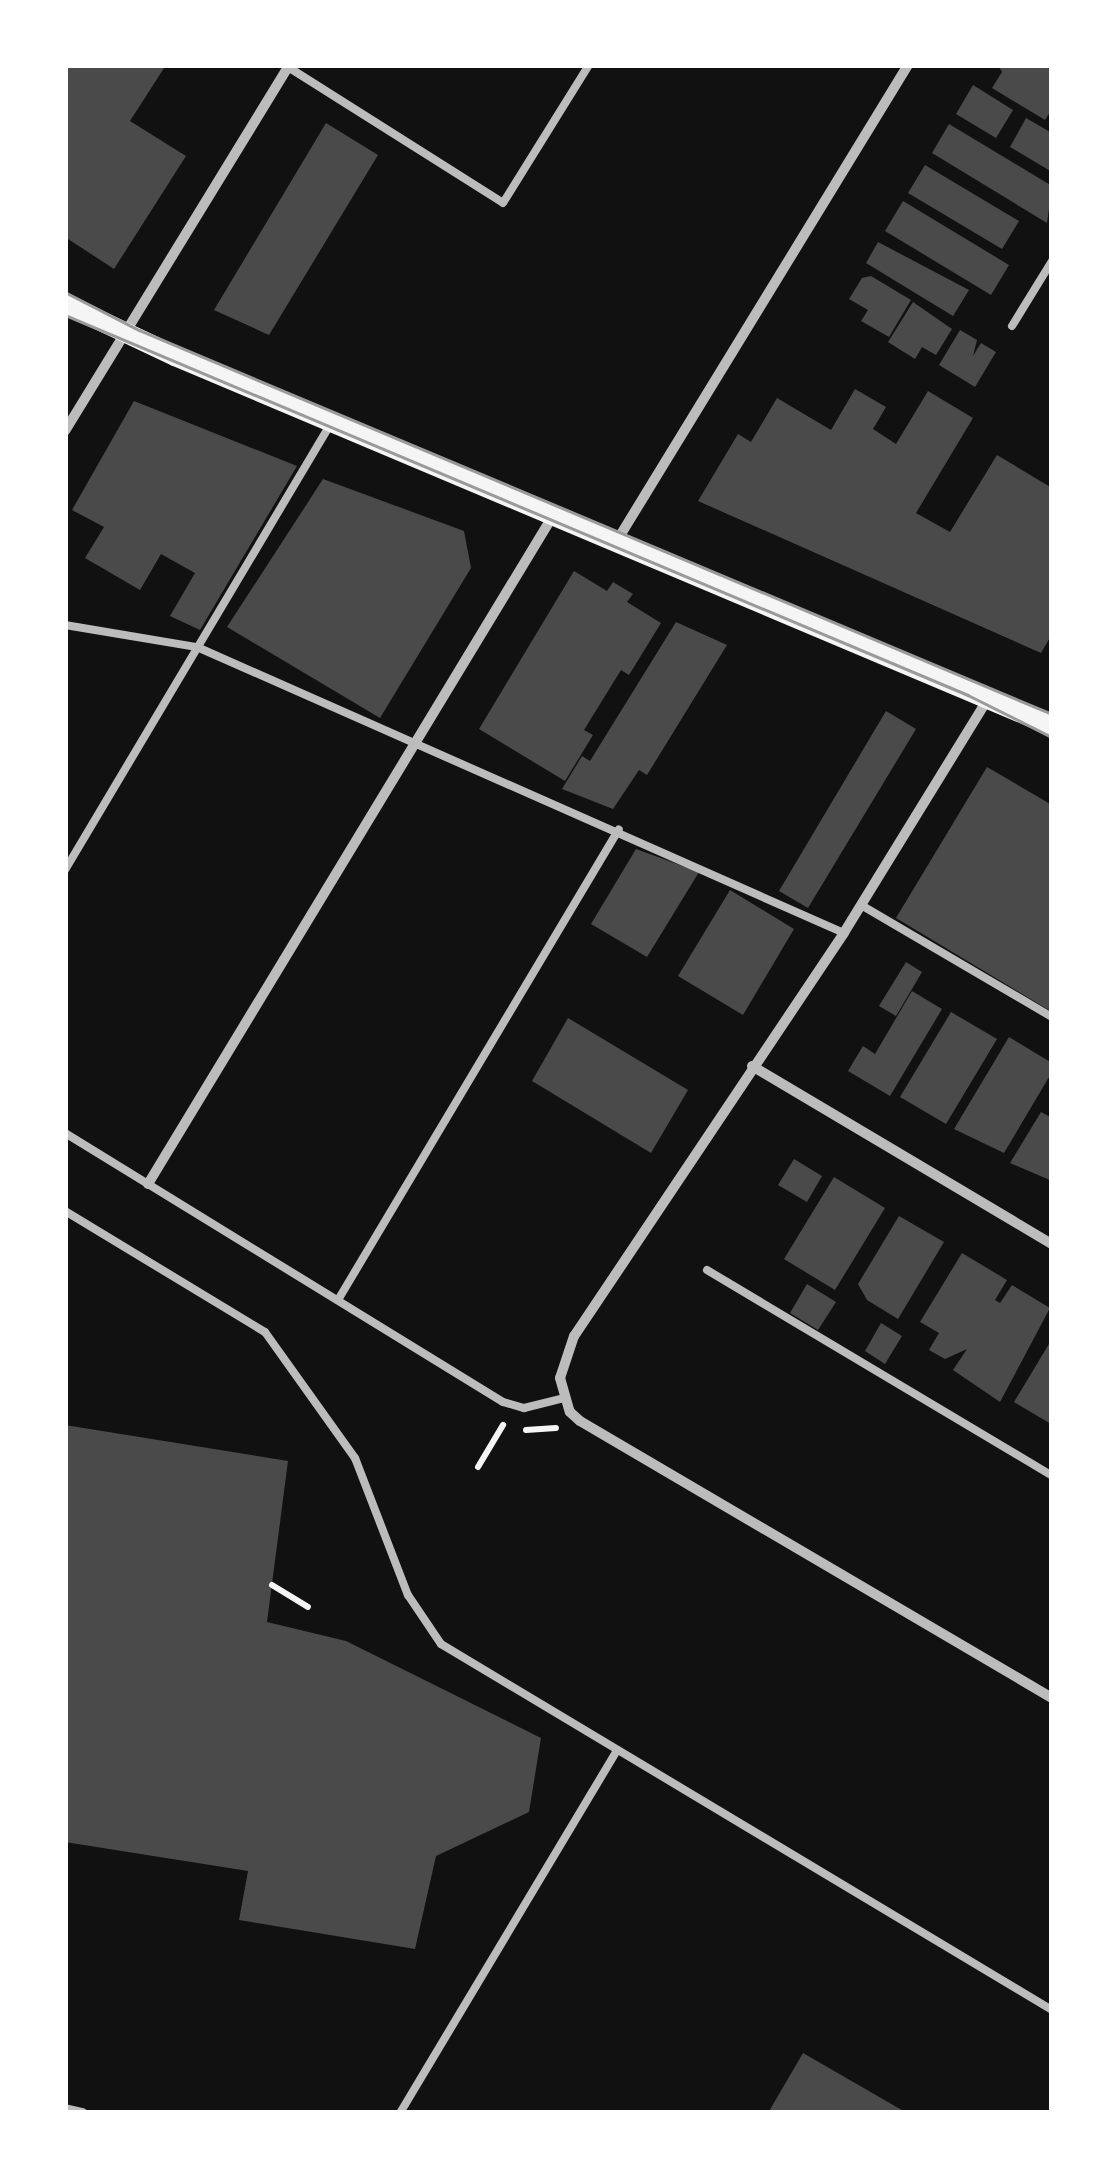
<!DOCTYPE html>
<html>
<head>
<meta charset="utf-8">
<style>
	body { margin:0 }
	#map { position:relative; width:1117px; height:2178px; overflow:hidden; background:#111; font-family:Quicksand,sans-serif }
	div>[style] { position:absolute }
	[style*='--x'] { left:calc(var(--x)*1px); top:calc(var(--y)*1px); width:calc(var(--w)*1px); rotate:calc(var(--a)*1deg) }
	.building>* { inset:0; background:#4a4a4a }
	.path>* { height:6px; margin:-3px; padding:0 3px; transform-origin:3px; border-radius:3px; background:#f5f5f5 }
	.service>* { height:8px; margin:-4px; padding:0 4px; transform-origin:4px; border-radius:4px; background:#bcbcbc }
	.minor>* { height:10px; margin:-5px; padding:0 5px; transform-origin:5px; border-radius:5px; background:#bcbcbc }
	.secondary>* { height:20px; margin:-10px; padding:0 10px; transform-origin:10px; border-radius:10px; background:#f5f5f5 }
	.tram>* { height:2.5px; margin:-1.25px; padding:0 1.25px; transform-origin:1.25px; border-radius:1.25px; background:#9a9a9a }
	span { translate:-50% -50%; white-space:nowrap; text-align:center; line-height:1.15; -webkit-text-stroke:8px #fff; paint-order:stroke }
	.frame { position:absolute; inset:0; border:68px solid #fff; pointer-events:none }
</style>
</head>
<body>
<div id="map">
	<div class="building">
		<div style="clip-path:polygon(65px 65px,166px 65px,130px 121px,186px 156px,114px 269px,65px 237px)"></div>
		<div style="clip-path:polygon(998px 65px,1052px 65px,1052px 109px,1045px 120px,992px 88px,1002px 72px)"></div>
		<div style="clip-path:polygon(973px 85px,1013px 110px,996px 138px,956px 114px)"></div>
		<div style="clip-path:polygon(1026px 118px,1052px 133px,1052px 172px,1010px 147px)"></div>
		<div style="clip-path:polygon(326px 123px,378px 155px,269px 335px,214px 310px)"></div>
		<div style="clip-path:polygon(949px 124px,1052px 186px,1047px 223px,932px 153px)"></div>
		<div style="clip-path:polygon(925px 165px,1019px 221px,1002px 249px,908px 193px)"></div>
		<div style="clip-path:polygon(903px 201px,1009px 265px,991px 295px,885px 231px)"></div>
		<div style="clip-path:polygon(878px 242px,969px 290px,953px 316px,866px 263px)"></div>
		<div style="clip-path:polygon(871px 276px,911px 300px,889px 337px,861px 321px,868px 310px,849px 299px,862px 278px)"></div>
		<div style="clip-path:polygon(913px 302px,952px 329px,936px 355px,922px 347px,915px 359px,888px 342px)"></div>
		<div style="clip-path:polygon(960px 330px,977px 340px,973px 356px,981px 343px,996px 352px,975px 387px,939px 365px)"></div>
		<div style="clip-path:polygon(855px 389px,886px 407px,873px 429px,896px 444px,928px 391px,973px 418px,916px 513px,950px 532px,997px 455px,1052px 488px,1052px 634px,1041px 653px,698px 501px,738px 434px,751px 442px,777px 398px,831px 430px)"></div>
		<div style="clip-path:polygon(134px 401px,297px 466px,200px 630px,170px 616px,195px 573px,161px 554px,140px 590px,85px 558px,104px 527px,72px 510px)"></div>
		<div style="clip-path:polygon(323px 479px,464px 531px,471px 568px,380px 718px,227px 627px)"></div>
		<div style="clip-path:polygon(574px 571px,607px 591px,613px 582px,633px 594px,627px 602px,661px 623px,629px 675px,621px 670px,584px 730px,593px 735px,565px 781px,479px 729px)"></div>
		<div style="clip-path:polygon(676px 622px,727px 645px,647px 775px,639px 770px,613px 809px,562px 789px,582px 756px,590px 761px)"></div>
		<div style="clip-path:polygon(886px 711px,916px 729px,808px 908px,779px 891px)"></div>
		<div style="clip-path:polygon(987px 767px,1052px 805px,1052px 1012px,896px 918px)"></div>
		<div style="clip-path:polygon(636px 849px,699px 872px,647px 957px,591px 924px)"></div>
		<div style="clip-path:polygon(730px 890px,794px 929px,743px 1015px,678px 976px)"></div>
		<div style="clip-path:polygon(906px 962px,922px 972px,896px 1016px,879px 1006px)"></div>
		<div style="clip-path:polygon(912px 991px,942px 1009px,890px 1096px,848px 1071px,863px 1046px,875px 1054px)"></div>
		<div style="clip-path:polygon(951px 1012px,997px 1039px,946px 1124px,900px 1097px)"></div>
		<div style="clip-path:polygon(568px 1018px,688px 1090px,651px 1153px,532px 1081px)"></div>
		<div style="clip-path:polygon(1009px 1037px,1052px 1063px,1052px 1072px,1004px 1153px,954px 1129px)"></div>
		<div style="clip-path:polygon(1041px 1112px,1052px 1118px,1052px 1181px,1010px 1163px)"></div>
		<div style="clip-path:polygon(794px 1159px,822px 1176px,807px 1202px,778px 1185px)"></div>
		<div style="clip-path:polygon(834px 1177px,885px 1208px,835px 1290px,784px 1259px)"></div>
		<div style="clip-path:polygon(899px 1216px,944px 1242px,898px 1319px,867px 1300px,858px 1284px)"></div>
		<div style="clip-path:polygon(962px 1253px,1007px 1280px,995px 1300px,1000px 1303px,1012px 1285px,1050px 1308px,1000px 1402px,953px 1370px,967px 1349px,945px 1359px,929px 1350px,939px 1333px,920px 1322px)"></div>
		<div style="clip-path:polygon(807px 1284px,836px 1302px,818px 1330px,790px 1313px)"></div>
		<div style="clip-path:polygon(881px 1323px,902px 1336px,885px 1364px,865px 1351px)"></div>
		<div style="clip-path:polygon(1052px 1339px,1052px 1431px,1051px 1424px,1014px 1402px)"></div>
		<div style="clip-path:polygon(65px 1425px,288px 1461px,267px 1622px,346px 1641px,541px 1738px,529px 1812px,436px 1856px,415px 1949px,239px 1920px,248px 1871px,65px 1842px)"></div>
		<div style="clip-path:polygon(803px 2053px,907px 2113px,768px 2113px)"></div>
	</div>
	<div class="path">
		<div style="--x:526;--y:1430;--w:30;--a:-4"></div>
		<div style="--x:478;--y:1467;--w:49;--a:-59.2"></div>
		<div style="--x:272;--y:1585;--w:42;--a:31.4"></div>
	</div>
	<div class="service">
		<div style="--x:288;--y:67;--w:254;--a:32.3"></div>
		<div style="--x:503;--y:203;--w:163;--a:-58.1"></div>
		<div style="--x:1012;--y:326;--w:76;--a:-58.4"></div>
		<div style="--x:65;--y:625;--w:134;--a:9.5"></div>
		<div style="--x:197;--y:647;--w:707;--a:23.85"></div>
		<div style="--x:65;--y:870;--w:518;--a:-59.23"></div>
		<div style="--x:861;--y:905;--w:221;--a:30.4"></div>
		<div style="--x:65;--y:1133;--w:514;--a:31.56"></div>
		<div style="--x:503;--y:1402;--w:22;--a:16"></div>
		<div style="--x:524;--y:1408;--w:41;--a:-14"></div>
		<div style="--x:65;--y:1211;--w:234;--a:31.2"></div>
		<div style="--x:265;--y:1332;--w:155;--a:54.5"></div>
		<div style="--x:355;--y:1458;--w:147;--a:68.9"></div>
		<div style="--x:408;--y:1595;--w:59;--a:56"></div>
		<div style="--x:441;--y:1644;--w:712;--a:30.92"></div>
		<div style="--x:707;--y:1270;--w:402;--a:30.8"></div>
		<div style="--x:338;--y:1300;--w:548;--a:-59.18"></div>
		<div style="--x:400;--y:2113;--w:423;--a:-59.1"></div>
	</div>
	<div class="minor">
		<div style="--x:65;--y:431;--w:429;--a:-58.5"></div>
		<div style="--x:618;--y:539;--w:556;--a:-58.54"></div>
		<div style="--x:989;--y:697;--w:277;--a:121.6"></div>
		<div style="--x:844;--y:933;--w:485;--a:123.8"></div>
		<div style="--x:574;--y:1336;--w:44;--a:108.4"></div>
		<div style="--x:560;--y:1378;--w:35;--a:74"></div>
		<div style="--x:570;--y:1412;--w:13;--a:42"></div>
		<div style="--x:580;--y:1421;--w:547;--a:30.41"></div>
		<div style="--x:752;--y:1066;--w:349;--a:30.7"></div>
		<div style="--x:148;--y:1184;--w:783;--a:-58.79"></div>
		<div style="--x:65;--y:2109;--w:18;--a:13"></div>
	</div>
	<div class="secondary">
		<div style="--x:65;--y:304;--w:122;--a:25.3"></div>
		<div style="--x:175;--y:356;--w:952;--a:22.87"></div>
	</div>
	<div class="tram">
		<div style="--x:65;--y:292;--w:83;--a:27.2"></div>
		<div style="--x:139;--y:330;--w:990;--a:22.81"></div>
		<div style="--x:65;--y:315;--w:980;--a:22.82"></div>
		<div style="--x:968;--y:695;--w:94;--a:26.6"></div>
	</div>
	<div class="frame"></div>
</div>
</body>
</html>
